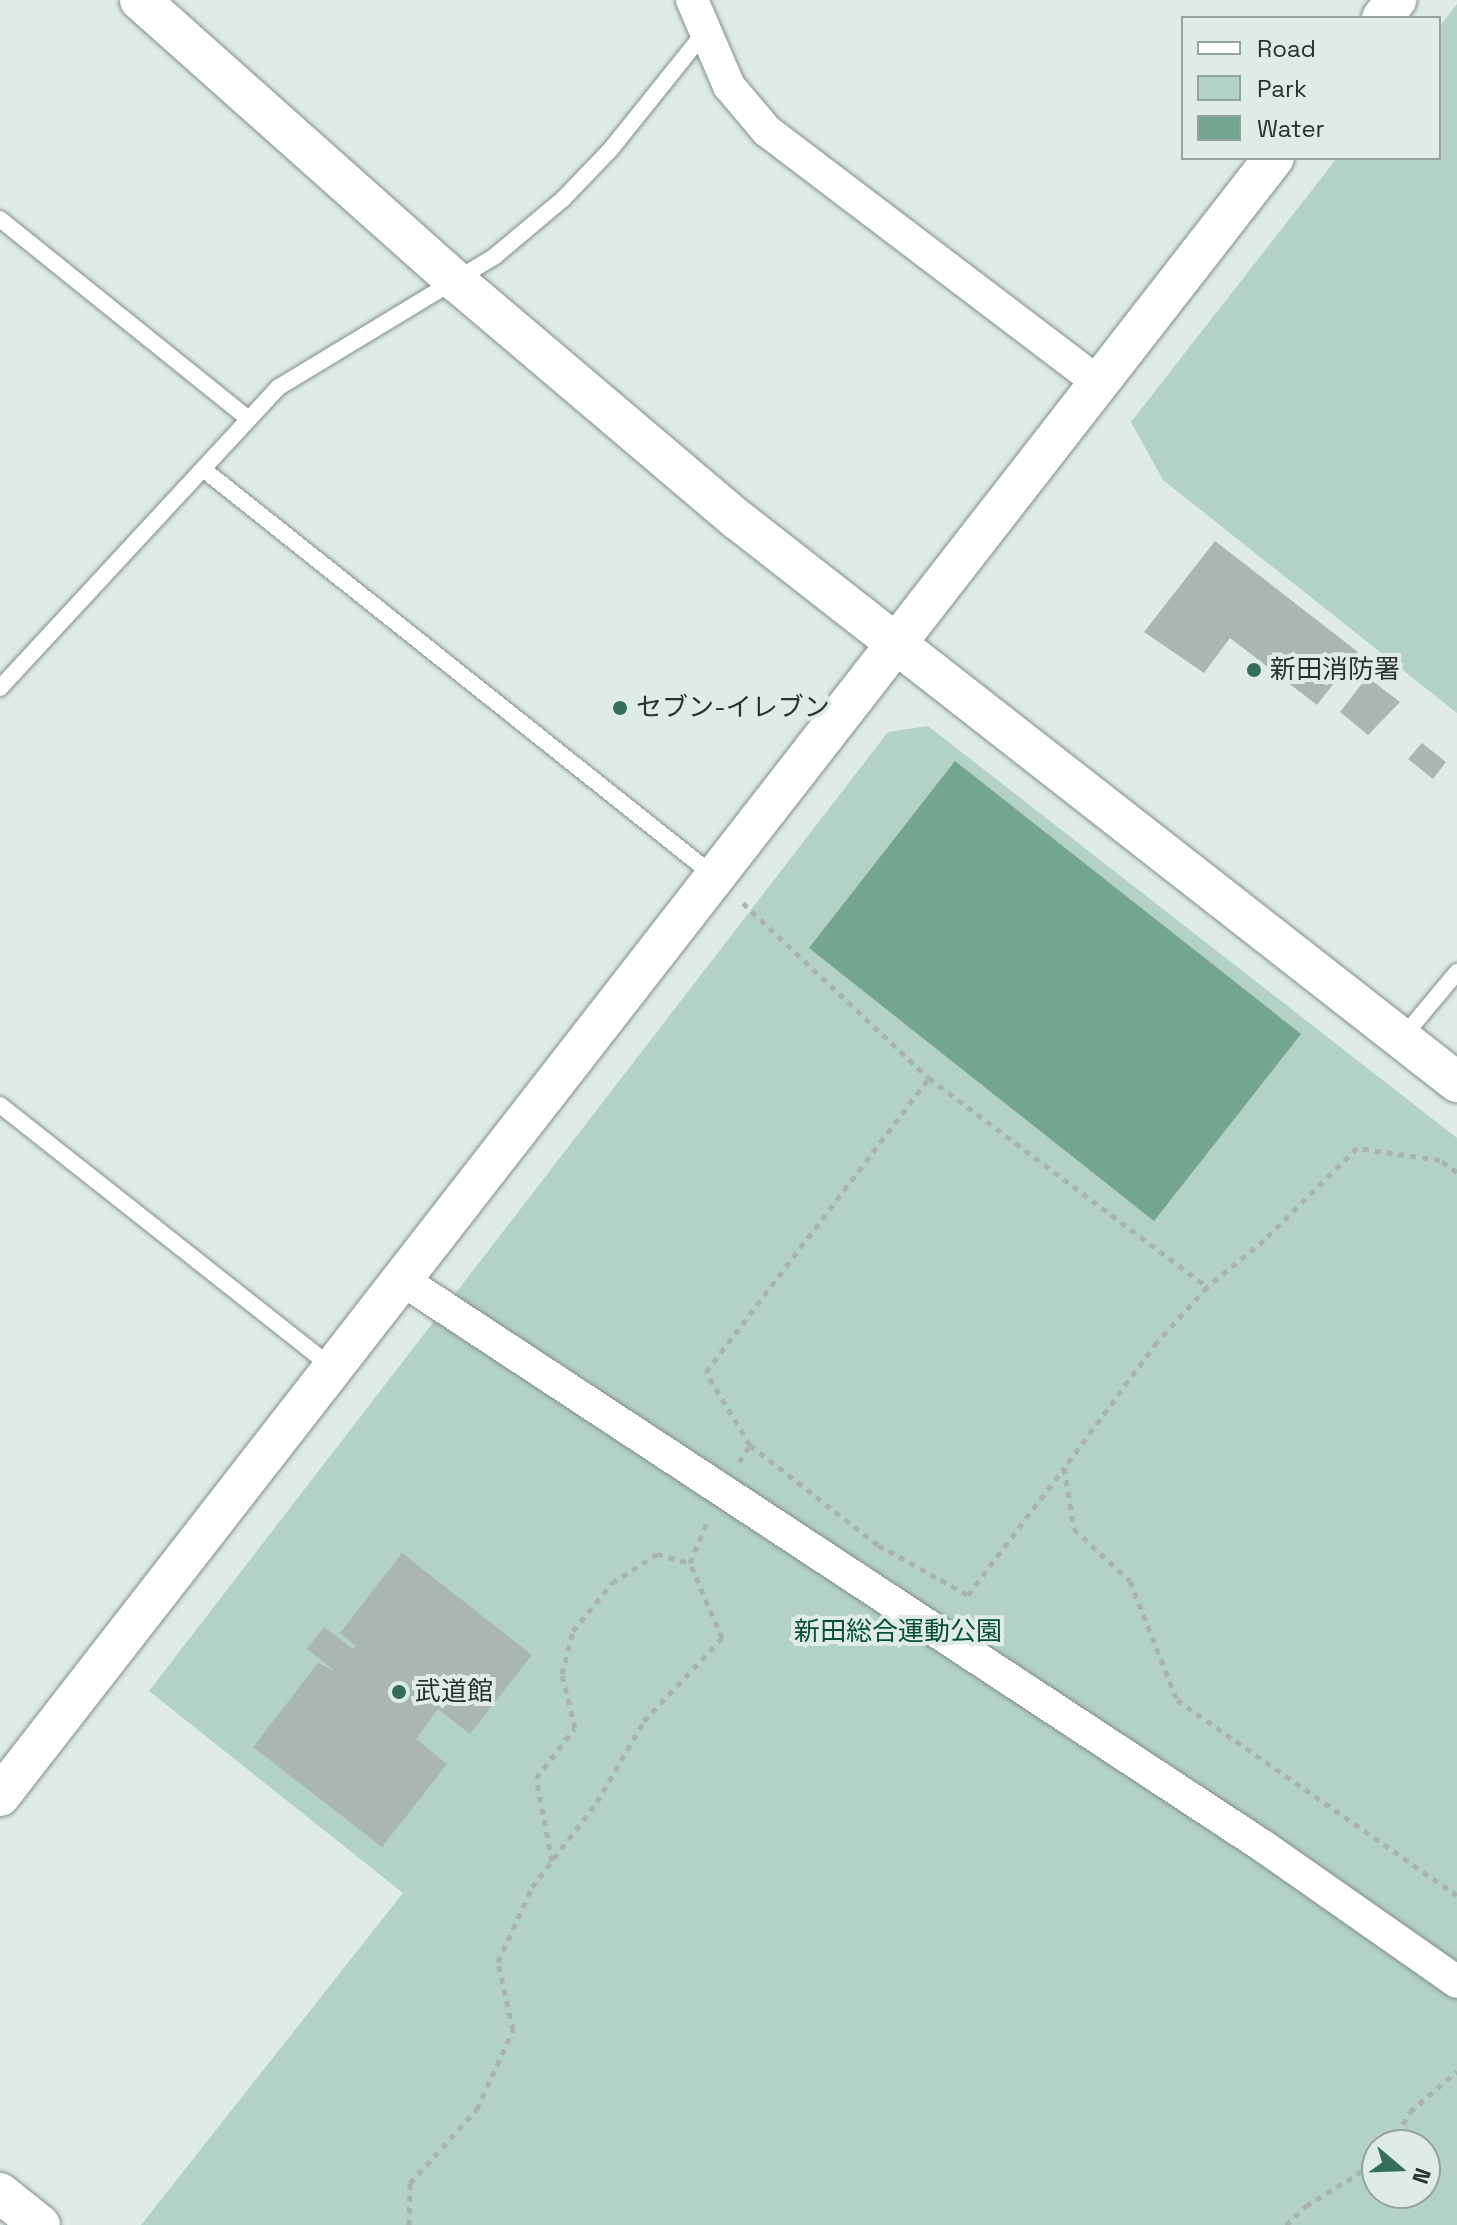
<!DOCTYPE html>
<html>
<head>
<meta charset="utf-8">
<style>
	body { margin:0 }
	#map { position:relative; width:1457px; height:2225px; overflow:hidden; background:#dfece6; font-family:"Space Grotesk","Noto Sans JP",sans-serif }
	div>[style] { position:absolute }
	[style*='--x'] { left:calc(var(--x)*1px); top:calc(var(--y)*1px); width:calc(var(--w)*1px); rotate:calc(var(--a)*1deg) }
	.green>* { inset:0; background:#b3d1c4 }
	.water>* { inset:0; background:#73a591 }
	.building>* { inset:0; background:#a9b6b1 }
	.path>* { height:5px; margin-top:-2.5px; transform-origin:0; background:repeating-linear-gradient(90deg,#a8b3ae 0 6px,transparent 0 12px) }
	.roads { filter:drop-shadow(0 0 2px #828e89) drop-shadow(0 0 2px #828e89) }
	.service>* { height:16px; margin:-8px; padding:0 8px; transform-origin:8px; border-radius:8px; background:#fff }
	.minor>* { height:32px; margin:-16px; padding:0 16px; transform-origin:16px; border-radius:16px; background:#fff }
	.tertiary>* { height:40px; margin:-20px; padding:0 20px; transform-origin:20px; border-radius:20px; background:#fff }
	.dots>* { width:22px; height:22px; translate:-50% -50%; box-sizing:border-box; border:4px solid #dfece6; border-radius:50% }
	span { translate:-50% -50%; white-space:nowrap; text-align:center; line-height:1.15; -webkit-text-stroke:8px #dfece6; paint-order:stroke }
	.poi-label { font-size:26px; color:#2c312f }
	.left { translate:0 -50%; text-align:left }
	.park-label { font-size:26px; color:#094e3b }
	.legend { position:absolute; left:1181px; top:16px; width:260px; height:144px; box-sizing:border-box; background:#dfece6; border:2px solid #97a19d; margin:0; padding:10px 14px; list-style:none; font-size:24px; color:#2c312f }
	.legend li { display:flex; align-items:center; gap:16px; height:40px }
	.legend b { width:40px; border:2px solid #97a19d }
	.north { position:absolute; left:1361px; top:2129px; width:80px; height:80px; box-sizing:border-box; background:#dfece6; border:2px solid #97a19d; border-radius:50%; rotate:109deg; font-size:22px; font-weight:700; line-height:32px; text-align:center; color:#2c312f }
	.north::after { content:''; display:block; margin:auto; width:28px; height:36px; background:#326e59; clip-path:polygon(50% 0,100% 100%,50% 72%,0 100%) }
</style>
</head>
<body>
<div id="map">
	<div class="green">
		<div style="clip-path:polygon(1457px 4px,1457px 713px,1163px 480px,1131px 422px,1337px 158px,1439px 158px,1439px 27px)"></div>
		<div style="clip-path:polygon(evenodd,928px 726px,1457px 1138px,1457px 2225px,141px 2225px,403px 1893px,149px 1691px,888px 732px,928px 726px,1377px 2145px,1425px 2145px,1425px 2193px,1377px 2193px,1377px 2145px)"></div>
	</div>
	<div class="water">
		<div style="clip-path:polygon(955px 761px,1301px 1034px,1154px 1221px,809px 948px)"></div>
	</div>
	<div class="building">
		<div style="clip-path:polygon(1215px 541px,1358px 652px,1317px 705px,1230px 638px,1204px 673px,1144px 632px)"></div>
		<div style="clip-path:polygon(1367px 677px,1400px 702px,1368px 735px,1340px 712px)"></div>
		<div style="clip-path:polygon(1422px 743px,1446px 762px,1433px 779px,1408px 759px)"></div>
		<div style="clip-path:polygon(402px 1553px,532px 1655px,470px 1734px,438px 1709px,416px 1739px,447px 1764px,382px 1847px,253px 1747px,318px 1663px,336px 1672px,307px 1649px,324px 1627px,353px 1649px,356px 1646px,340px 1633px)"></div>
	</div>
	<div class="path">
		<div style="--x:743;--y:903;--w:255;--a:43.3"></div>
		<div style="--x:929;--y:1078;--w:348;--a:36.9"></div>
		<div style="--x:1457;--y:1172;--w:21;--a:-145"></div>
		<div style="--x:1440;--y:1160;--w:84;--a:-171.8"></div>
		<div style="--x:1357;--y:1148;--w:131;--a:135.3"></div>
		<div style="--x:1264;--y:1240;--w:74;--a:140.5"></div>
		<div style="--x:1207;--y:1287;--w:74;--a:132.3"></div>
		<div style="--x:1157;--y:1342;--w:157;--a:126.4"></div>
		<div style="--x:1064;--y:1468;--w:62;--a:80.7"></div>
		<div style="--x:1074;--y:1529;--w:76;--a:42.9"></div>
		<div style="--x:1130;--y:1581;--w:128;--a:68.4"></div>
		<div style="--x:1177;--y:1700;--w:341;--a:34.9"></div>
		<div style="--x:750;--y:1445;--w:162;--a:38"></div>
		<div style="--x:878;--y:1545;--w:103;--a:29.1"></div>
		<div style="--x:968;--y:1595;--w:159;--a:-52.9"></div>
		<div style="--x:739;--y:1462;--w:20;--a:-57"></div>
		<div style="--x:750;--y:1445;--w:85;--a:-121.1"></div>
		<div style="--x:706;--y:1372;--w:369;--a:-52.8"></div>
		<div style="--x:552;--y:1861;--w:85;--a:-100.9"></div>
		<div style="--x:536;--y:1778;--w:63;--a:-52"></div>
		<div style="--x:575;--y:1728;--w:56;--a:-103.5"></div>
		<div style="--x:562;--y:1674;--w:44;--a:-75.7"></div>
		<div style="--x:573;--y:1631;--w:62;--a:-50.9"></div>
		<div style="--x:612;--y:1583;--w:54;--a:-32.8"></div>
		<div style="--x:657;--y:1554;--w:34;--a:15"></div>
		<div style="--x:1391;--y:2145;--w:38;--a:-60"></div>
		<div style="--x:1410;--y:2112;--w:62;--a:-41.1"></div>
		<div style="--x:409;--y:2225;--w:42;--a:-88.6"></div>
		<div style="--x:410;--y:2183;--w:100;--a:-47.8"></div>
		<div style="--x:477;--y:2109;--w:87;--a:-65.5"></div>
		<div style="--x:513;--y:2030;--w:70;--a:-102.4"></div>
		<div style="--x:498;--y:1962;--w:82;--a:-65.6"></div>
		<div style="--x:532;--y:1887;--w:107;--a:-52.6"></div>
		<div style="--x:597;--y:1802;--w:94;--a:-59.9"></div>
		<div style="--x:644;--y:1721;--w:114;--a:-46.8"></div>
		<div style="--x:722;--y:1638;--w:82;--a:-113.1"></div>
		<div style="--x:690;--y:1563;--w:47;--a:-67.3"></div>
		<div style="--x:1286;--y:2225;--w:28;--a:-44"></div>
		<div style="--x:1306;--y:2206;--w:84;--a:-31.8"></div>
	</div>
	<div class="roads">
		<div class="service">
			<div style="--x:0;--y:219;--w:319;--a:38.8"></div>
			<div style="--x:203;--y:469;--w:652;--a:38.52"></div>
			<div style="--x:0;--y:688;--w:410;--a:-47.2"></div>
			<div style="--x:279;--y:387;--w:253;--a:-31.2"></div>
			<div style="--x:495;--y:256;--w:89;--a:-40"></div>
			<div style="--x:563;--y:199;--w:69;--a:-46.2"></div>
			<div style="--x:611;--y:149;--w:149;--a:-51.3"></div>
			<div style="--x:1402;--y:1038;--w:86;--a:-50.2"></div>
			<div style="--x:0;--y:1105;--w:426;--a:38.3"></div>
		</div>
		<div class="minor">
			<div style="--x:692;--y:0;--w:94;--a:66.7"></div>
			<div style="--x:729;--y:86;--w:59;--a:49.8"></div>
			<div style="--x:767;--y:131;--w:417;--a:37.2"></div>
			<div style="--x:401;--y:1279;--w:1032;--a:33.34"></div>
			<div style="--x:1263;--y:1846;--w:237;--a:35"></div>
		</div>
		<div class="tertiary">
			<div style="--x:140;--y:0;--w:424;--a:41.7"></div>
			<div style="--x:457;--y:282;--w:368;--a:40.3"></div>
			<div style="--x:738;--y:520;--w:913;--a:38.01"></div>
			<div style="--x:1382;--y:18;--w:23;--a:-52"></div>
			<div style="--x:0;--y:1796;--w:2075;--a:-52.13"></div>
			<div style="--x:0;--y:2193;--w:51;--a:38.7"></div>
		</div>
	</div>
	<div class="dots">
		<div style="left:1254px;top:670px;background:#326e59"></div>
		<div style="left:620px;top:708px;background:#326e59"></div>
		<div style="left:399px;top:1692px;background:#326e59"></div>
	</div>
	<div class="poi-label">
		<span class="left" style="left:1270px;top:670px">新田消防署</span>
		<span class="left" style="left:636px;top:708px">セブン-イレブン</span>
		<span class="left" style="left:415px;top:1692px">武道館</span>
	</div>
	<div class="park-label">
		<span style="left:898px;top:1632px">新田総合運動公園</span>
	</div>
	<ul class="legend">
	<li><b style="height:10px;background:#fff"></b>Road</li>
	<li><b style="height:22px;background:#b3d1c4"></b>Park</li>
	<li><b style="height:22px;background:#73a591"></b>Water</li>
	</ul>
	<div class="north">N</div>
</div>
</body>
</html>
